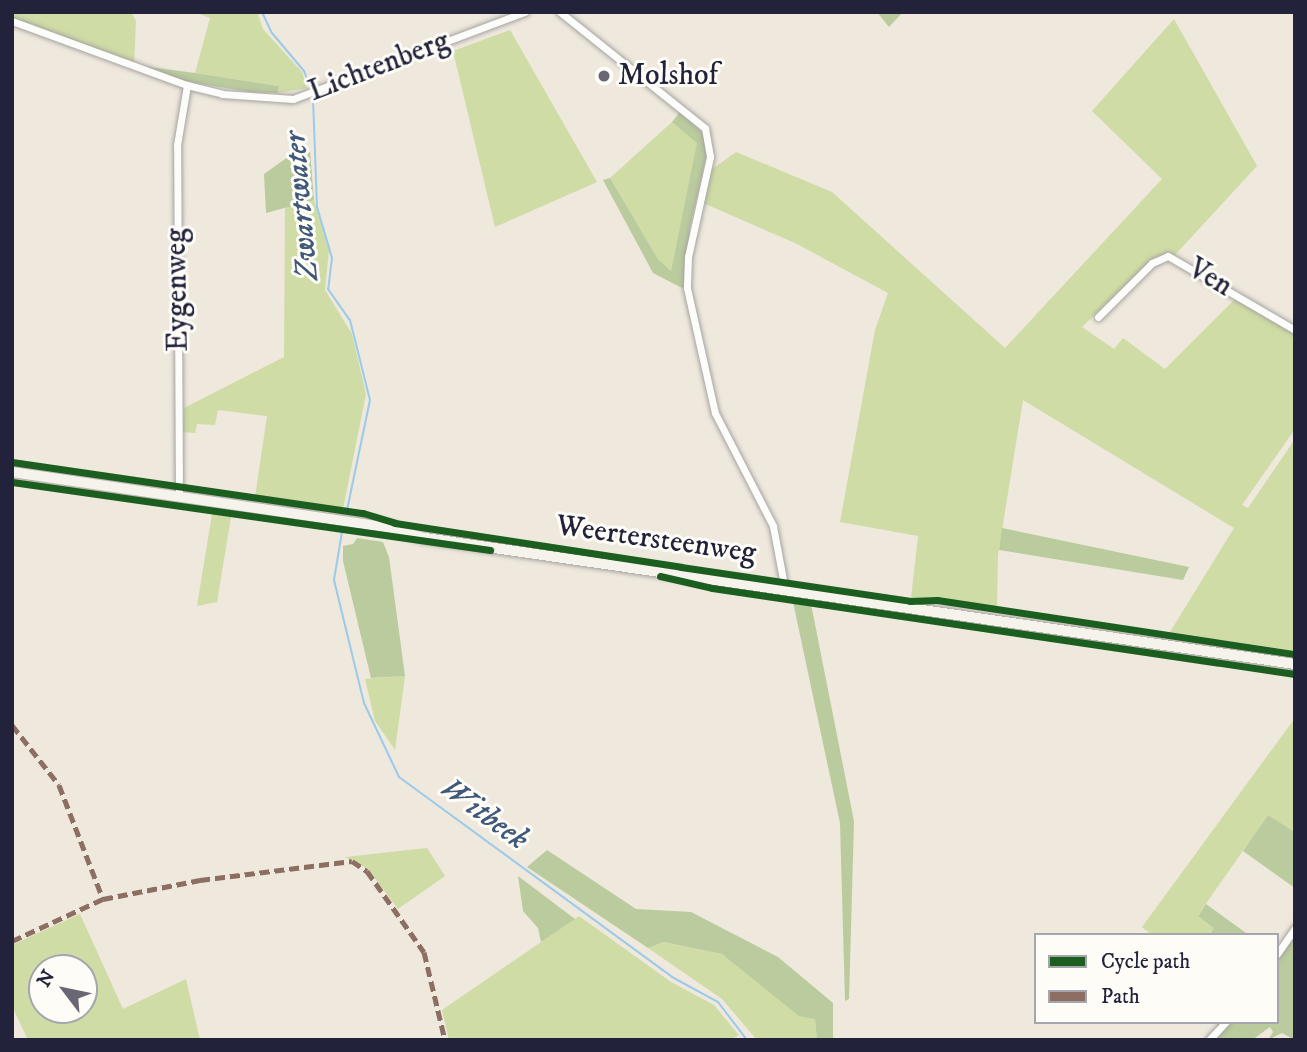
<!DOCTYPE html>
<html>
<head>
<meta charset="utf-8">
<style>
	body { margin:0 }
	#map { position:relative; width:1307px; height:1052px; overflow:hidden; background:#eee8dd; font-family:"IM FELL DW Pica",serif }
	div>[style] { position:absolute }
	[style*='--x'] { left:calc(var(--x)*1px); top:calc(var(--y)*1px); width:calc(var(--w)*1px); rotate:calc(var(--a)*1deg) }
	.green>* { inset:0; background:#cfdca5 }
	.forest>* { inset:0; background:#bacb9d }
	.stream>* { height:2px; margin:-1px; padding:0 1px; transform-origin:1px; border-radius:1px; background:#9bcaea }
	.roads { filter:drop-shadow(0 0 2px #a6a3a0) drop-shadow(0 0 2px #a6a3a0) }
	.street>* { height:7px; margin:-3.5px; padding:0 3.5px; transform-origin:3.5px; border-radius:3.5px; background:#fcfcfa }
	.secondary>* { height:10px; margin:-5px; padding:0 5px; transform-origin:5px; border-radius:5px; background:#f6f2ec }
	.quiet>* { height:5px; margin-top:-2.5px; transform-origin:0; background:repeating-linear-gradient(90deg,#8d6e63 0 10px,transparent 0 15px) }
	.cycleway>* { height:7px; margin:-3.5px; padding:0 3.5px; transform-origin:3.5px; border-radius:3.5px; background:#1b5e20 }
	.dots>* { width:19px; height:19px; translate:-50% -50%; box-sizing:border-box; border:4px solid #fdfcf7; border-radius:50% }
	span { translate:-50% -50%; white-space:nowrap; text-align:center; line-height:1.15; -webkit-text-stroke:6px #fdfcf7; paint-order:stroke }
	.street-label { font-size:30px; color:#22223b }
	.poi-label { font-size:30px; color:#22223b }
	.left { translate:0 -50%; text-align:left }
	.water-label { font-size:32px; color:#40587a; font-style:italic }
	.frame { position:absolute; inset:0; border:14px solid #22223b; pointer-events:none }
	.legend { position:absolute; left:1034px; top:933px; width:245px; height:91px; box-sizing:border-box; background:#fdfcf7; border:2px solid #a5a5ac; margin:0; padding:9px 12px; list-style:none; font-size:21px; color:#22223b }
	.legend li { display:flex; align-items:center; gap:14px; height:35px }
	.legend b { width:35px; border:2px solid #a5a5ac }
	.north { position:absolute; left:28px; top:954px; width:70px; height:70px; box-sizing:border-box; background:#fdfcf7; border:2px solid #a5a5ac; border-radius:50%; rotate:302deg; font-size:19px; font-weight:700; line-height:28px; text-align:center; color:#22223b }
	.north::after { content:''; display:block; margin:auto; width:24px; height:32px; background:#696774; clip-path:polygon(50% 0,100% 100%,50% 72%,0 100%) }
</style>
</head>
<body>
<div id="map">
	<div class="green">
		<div style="clip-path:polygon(12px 12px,131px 12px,136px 21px,134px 65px,12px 18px)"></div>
		<div style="clip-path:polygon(195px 12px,257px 12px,263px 29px,302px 72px,307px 88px,278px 93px,279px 86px,195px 73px,210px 18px)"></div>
		<div style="clip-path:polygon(1174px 19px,1257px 166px,1174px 256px,1154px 258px,1082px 327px,1114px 349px,1123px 338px,1165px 369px,1237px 297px,1295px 332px,1295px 429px,1242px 505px,1248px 508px,1295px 439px,1295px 651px,1170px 632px,1234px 528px,1023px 400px,998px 555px,997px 607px,911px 598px,918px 536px,840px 522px,875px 330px,888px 293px,795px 243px,703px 203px,711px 170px,736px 152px,832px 192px,1005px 348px,1162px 179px,1092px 111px)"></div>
		<div style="clip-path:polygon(510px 30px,597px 182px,495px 227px,453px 51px)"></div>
		<div style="clip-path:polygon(672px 122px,698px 143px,671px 271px,658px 259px,610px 178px)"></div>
		<div style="clip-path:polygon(314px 200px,329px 250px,325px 290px,352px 334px,366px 394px,343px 509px,255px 497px,267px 416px,218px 410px,215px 425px,197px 424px,195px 433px,183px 432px,184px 408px,284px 357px,285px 207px)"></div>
		<div style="clip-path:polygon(212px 514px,231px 517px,217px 602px,197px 606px)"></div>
		<div style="clip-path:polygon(405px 676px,395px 750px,375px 721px,365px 679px)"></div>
		<div style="clip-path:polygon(1295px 718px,1295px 832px,1268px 815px,1198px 915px,1215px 928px,1210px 935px,1152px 935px,1142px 927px)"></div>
		<div style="clip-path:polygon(427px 848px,445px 876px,398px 909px,368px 869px,345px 857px)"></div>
		<div style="clip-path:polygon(evenodd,80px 914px,123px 1009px,186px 979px,200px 1040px,28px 1040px,12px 1006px,12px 945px,80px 914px,42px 968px,84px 968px,84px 1010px,42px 1010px,42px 968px)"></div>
		<div style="clip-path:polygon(579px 916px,671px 982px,714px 1005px,739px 1035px,730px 1040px,449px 1040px,442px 1010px)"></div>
		<div style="clip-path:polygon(662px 942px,722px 954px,815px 1019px,817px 1040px,757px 1040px,722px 999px,648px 948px)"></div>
	</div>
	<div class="forest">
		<div style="clip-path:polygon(877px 12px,883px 14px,903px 12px,889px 27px)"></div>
		<div style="clip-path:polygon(134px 65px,195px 73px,279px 86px,278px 93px,250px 92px,189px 82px)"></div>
		<div style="clip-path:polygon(680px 112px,703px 133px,707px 154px,690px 227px,684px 289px,653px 273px,603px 180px,610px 178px,658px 259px,671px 271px,697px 143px,672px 122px)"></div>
		<div style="clip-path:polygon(310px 152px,314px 200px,266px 213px,264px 174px,288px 157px)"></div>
		<div style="clip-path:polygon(1002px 528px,1189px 567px,1183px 580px,999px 550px)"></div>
		<div style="clip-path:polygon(357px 538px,383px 542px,389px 557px,405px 676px,371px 678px,343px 561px,343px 546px,353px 544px)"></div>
		<div style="clip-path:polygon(793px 602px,811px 604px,854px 821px,849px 999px,845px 1001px,840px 823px)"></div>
		<div style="clip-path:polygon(1268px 815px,1295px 832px,1295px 888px,1243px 851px)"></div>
		<div style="clip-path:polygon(547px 850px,636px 909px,691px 912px,778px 957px,833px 1003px,833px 1040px,817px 1040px,815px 1019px,799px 1016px,722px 954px,663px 942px,648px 948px,527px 867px)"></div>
		<div style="clip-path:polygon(518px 876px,575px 919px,541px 942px,538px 928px,523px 911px)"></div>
		<div style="clip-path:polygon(1206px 904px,1246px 933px,1245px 935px,1210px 935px,1214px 928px,1198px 916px)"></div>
		<div style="clip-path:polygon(1295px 929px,1295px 1040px,1282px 1033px,1268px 1040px,1273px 1032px,1270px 1027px,1252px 1040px,1217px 1040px,1217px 1022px,1277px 1022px,1277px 950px)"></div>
	</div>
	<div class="stream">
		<div style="--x:262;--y:12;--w:23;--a:65"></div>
		<div style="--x:272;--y:33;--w:50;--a:49.9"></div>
		<div style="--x:304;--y:71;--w:19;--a:69"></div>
		<div style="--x:313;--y:98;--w:109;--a:87.9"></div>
		<div style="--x:317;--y:207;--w:53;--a:73.6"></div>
		<div style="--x:332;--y:258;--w:31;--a:97"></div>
		<div style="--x:328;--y:289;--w:38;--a:55"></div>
		<div style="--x:350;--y:320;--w:82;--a:76"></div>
		<div style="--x:370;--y:400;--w:112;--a:101.8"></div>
		<div style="--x:342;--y:532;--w:49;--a:99.5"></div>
		<div style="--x:334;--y:580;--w:127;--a:76.3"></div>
		<div style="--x:364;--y:703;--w:82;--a:64.7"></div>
		<div style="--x:399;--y:777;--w:338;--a:36.2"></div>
		<div style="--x:672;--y:977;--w:52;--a:28.5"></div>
		<div style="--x:718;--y:1002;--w:48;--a:52.7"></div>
	</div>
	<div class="roads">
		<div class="street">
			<div style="--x:560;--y:12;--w:186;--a:38.7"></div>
			<div style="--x:705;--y:128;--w:29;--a:80"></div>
			<div style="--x:710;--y:157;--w:102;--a:102.4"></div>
			<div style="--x:688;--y:257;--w:31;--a:92"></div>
			<div style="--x:687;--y:288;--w:128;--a:77.4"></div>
			<div style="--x:715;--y:413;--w:127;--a:62.8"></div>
			<div style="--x:773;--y:526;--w:65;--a:79.4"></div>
			<div style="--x:12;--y:21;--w:186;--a:20.1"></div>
			<div style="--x:187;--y:85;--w:36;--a:14"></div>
			<div style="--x:222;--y:94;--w:71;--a:4"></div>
			<div style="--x:293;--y:99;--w:248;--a:-20.6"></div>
			<div style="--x:1098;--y:317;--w:76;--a:-45"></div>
			<div style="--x:1152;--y:263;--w:17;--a:-24"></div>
			<div style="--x:1168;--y:256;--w:147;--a:30.2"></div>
			<div style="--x:179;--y:497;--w:352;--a:-90.3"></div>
			<div style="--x:177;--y:145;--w:61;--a:-80.5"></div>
			<div style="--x:1277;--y:954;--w:32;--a:-55"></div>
			<div style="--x:1209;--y:1040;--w:25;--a:-47"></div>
		</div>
		<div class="secondary">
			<div style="--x:12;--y:472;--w:389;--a:8.4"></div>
			<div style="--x:393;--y:529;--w:33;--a:16"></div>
			<div style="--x:425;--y:538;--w:879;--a:8.24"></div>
		</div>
	</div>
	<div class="quiet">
		<div style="--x:12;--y:725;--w:76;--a:51.9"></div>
		<div style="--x:59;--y:785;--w:122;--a:68.9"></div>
		<div style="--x:12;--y:941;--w:100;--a:-24.8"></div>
		<div style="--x:103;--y:899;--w:99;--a:-11.1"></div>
		<div style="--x:200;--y:880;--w:153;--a:-7.1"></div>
		<div style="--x:352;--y:861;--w:18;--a:34"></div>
		<div style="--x:367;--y:871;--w:99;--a:54.9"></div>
		<div style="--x:424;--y:952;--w:90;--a:76.6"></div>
	</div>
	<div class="cycleway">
		<div style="--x:12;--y:462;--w:355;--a:8.3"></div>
		<div style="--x:363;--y:513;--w:34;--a:17"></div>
		<div style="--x:395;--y:523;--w:289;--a:8.7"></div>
		<div style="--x:681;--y:567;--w:232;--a:8.4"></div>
		<div style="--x:910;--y:601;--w:27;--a:-2"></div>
		<div style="--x:937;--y:600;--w:362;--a:8.6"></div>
		<div style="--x:12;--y:482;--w:483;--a:8.1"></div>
		<div style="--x:660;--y:576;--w:53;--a:13"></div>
		<div style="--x:712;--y:588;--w:589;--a:8.39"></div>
	</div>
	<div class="dots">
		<div style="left:604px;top:76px;background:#696774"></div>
	</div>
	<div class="street-label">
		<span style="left:379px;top:67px;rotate:-21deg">Lichtenberg</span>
		<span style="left:1210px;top:278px;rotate:31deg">Ven</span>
		<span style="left:178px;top:290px;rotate:-91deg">Eygenweg</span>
		<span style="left:656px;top:540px;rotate:8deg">Weertersteenweg</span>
	</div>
	<div class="poi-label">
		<span class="left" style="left:618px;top:76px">Molshof</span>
	</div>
	<div class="water-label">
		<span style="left:302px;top:206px;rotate:-95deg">Zwartwater</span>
		<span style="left:484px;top:814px;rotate:36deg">Witbeek</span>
	</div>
	<div class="frame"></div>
	<ul class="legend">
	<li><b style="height:9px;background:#1b5e20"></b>Cycle path</li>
	<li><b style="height:9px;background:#8d6e63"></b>Path</li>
	</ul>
	<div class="north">N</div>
</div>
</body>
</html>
